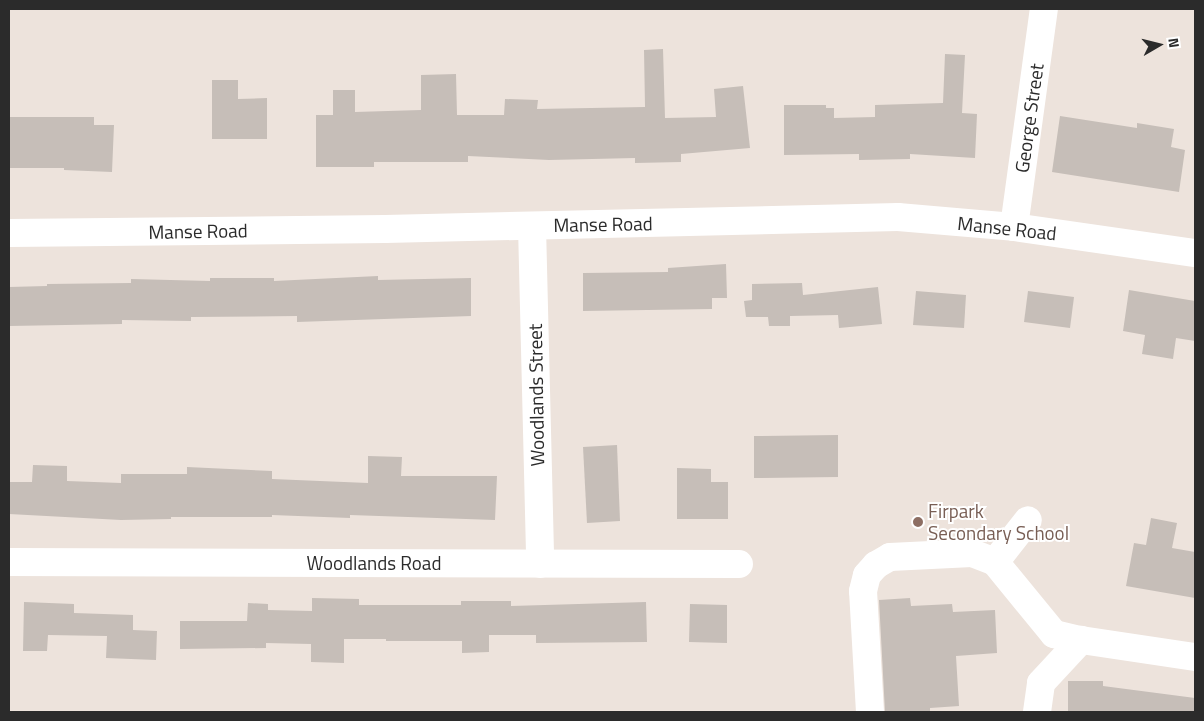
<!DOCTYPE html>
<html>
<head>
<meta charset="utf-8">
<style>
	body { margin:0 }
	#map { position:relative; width:1204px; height:721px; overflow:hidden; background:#ede3dc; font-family:"Titillium Web",sans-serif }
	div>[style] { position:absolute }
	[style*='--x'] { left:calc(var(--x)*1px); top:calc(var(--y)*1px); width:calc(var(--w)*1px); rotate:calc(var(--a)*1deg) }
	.building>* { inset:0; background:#c6beb8 }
	.minor>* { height:28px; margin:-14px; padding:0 14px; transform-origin:14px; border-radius:14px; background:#fff }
	.dots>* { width:14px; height:14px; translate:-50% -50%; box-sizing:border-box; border:2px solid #fff; border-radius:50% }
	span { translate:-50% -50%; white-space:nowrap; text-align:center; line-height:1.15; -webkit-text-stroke:4px #fff; paint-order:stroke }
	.street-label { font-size:19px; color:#2b2b2b }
	.education-label { font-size:19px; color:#785e54 }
	.left { translate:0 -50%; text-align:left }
	.frame { position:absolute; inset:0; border:10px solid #2b2b2b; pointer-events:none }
	.north { position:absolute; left:1134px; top:20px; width:50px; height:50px; -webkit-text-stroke:4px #fff; paint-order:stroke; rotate:82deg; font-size:14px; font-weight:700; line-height:20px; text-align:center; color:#2b2b2b }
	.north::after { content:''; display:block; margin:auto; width:18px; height:22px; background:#2b2b2b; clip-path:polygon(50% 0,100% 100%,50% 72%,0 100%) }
</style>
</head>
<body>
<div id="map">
	<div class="building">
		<div style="clip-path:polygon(663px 49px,665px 118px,716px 117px,714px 89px,743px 86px,750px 148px,681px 154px,681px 162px,635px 163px,635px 158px,549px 160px,468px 156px,468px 162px,374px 162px,374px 167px,316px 167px,316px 115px,333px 115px,333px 90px,355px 90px,355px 112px,421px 110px,421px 75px,456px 74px,457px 115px,504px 115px,505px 99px,538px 100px,537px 109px,645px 107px,644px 50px)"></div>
		<div style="clip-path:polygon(945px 54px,965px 55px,962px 113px,977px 114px,975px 158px,910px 154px,910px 159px,859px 160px,859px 154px,784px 155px,784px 105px,826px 105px,826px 108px,834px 108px,834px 118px,875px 117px,875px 105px,943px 103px)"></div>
		<div style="clip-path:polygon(212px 80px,238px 80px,238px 99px,267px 98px,267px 139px,212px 139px)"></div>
		<div style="clip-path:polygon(1060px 116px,1137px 128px,1137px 123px,1174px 129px,1171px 147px,1185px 150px,1179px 192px,1052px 172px)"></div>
		<div style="clip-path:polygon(9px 117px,94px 117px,94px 125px,114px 125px,112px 172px,64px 170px,64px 168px,9px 168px)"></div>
		<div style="clip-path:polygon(726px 264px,727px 298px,712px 298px,712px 309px,583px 311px,583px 273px,668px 272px,668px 268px)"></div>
		<div style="clip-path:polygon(378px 276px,378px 280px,471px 278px,471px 316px,297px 322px,297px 316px,191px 317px,191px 321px,122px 320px,122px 324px,9px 326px,9px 287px,47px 286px,47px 284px,131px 283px,131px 279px,210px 281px,210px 278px,274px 278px,274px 281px)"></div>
		<div style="clip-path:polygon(802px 283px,803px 295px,878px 287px,882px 324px,839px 328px,838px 315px,790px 316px,790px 326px,769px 326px,768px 317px,746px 317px,744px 301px,752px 300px,752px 284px)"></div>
		<div style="clip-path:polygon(1129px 290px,1195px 301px,1195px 341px,1176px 338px,1173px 359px,1142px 354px,1145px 335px,1123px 331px)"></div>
		<div style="clip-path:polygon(916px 291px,966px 295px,964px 328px,913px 325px)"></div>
		<div style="clip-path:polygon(1028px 291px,1074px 297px,1070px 328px,1024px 322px)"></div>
		<div style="clip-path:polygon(838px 435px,838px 477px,754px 478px,754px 436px)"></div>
		<div style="clip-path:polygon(617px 445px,620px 521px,587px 523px,583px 447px)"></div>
		<div style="clip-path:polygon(368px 456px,402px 457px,401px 476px,497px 476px,495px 520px,350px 515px,350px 518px,272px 515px,272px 517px,171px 517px,171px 519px,121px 520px,9px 514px,9px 482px,32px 482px,33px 465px,67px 466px,67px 481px,121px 483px,121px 474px,187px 474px,187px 467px,272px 471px,272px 479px,368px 483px)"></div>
		<div style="clip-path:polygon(677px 468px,711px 469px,711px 482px,728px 482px,728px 519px,677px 519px)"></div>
		<div style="clip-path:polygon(1151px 518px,1177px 523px,1172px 548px,1195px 552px,1195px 598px,1126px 586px,1134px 543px,1146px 545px)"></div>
		<div style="clip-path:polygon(312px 598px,359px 599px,359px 605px,461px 605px,461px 601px,511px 601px,511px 606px,646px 602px,647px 642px,536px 643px,536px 635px,489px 635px,489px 652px,462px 653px,462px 641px,386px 641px,386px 639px,344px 639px,344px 663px,311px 662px,311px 644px,266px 643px,266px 648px,180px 649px,180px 621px,247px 621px,248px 603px,268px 604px,268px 610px,312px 611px)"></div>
		<div style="clip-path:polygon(910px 598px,911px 606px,952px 604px,953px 612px,995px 610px,997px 653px,956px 656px,959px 706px,930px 708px,930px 712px,885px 712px,879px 600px)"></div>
		<div style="clip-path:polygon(24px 602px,74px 604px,74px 613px,133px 615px,133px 630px,157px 631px,156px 660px,106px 658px,107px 636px,48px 635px,47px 651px,23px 651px)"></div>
		<div style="clip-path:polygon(690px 604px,727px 605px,727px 643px,689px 642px)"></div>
		<div style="clip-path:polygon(1068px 681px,1103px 681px,1103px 686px,1195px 698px,1195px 712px,1068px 712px)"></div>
	</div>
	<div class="minor">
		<div style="--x:532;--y:226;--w:338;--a:88.6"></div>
		<div style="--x:1014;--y:227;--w:220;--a:-82.2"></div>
		<div style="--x:9;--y:233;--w:376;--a:-0.6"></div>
		<div style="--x:385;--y:229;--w:513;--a:-1.34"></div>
		<div style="--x:898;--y:217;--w:116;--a:4.9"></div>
		<div style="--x:1014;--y:227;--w:183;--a:8.2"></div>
		<div style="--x:9;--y:562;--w:730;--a:0.16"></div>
		<div style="--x:995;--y:562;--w:53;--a:-51.8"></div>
		<div style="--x:870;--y:712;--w:121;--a:-93.3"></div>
		<div style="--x:863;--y:591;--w:16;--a:-76"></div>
		<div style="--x:867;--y:575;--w:13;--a:-48"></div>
		<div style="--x:876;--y:565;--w:16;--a:-30"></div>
		<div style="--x:890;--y:557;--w:82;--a:-2.8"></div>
		<div style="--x:972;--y:553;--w:25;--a:21"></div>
		<div style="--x:995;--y:562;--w:93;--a:50.7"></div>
		<div style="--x:1054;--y:634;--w:28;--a:13"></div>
		<div style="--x:1081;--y:640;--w:115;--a:8.5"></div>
		<div style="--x:1037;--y:712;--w:29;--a:-82"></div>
		<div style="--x:1041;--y:683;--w:59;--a:-47.1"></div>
	</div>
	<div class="dots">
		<div style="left:918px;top:522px;background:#8d6e63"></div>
	</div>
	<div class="street-label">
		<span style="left:1029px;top:118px;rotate:-82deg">George Street</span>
		<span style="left:603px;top:224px;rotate:-1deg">Manse Road</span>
		<span style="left:1007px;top:228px;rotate:6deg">Manse Road</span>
		<span style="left:198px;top:231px;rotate:-1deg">Manse Road</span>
		<span style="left:536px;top:395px;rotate:-91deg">Woodlands Street</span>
		<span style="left:374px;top:563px">Woodlands Road</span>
	</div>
	<div class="education-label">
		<span class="left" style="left:928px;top:522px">Firpark<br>Secondary School</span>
	</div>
	<div class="frame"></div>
	<div class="north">N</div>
</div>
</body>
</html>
